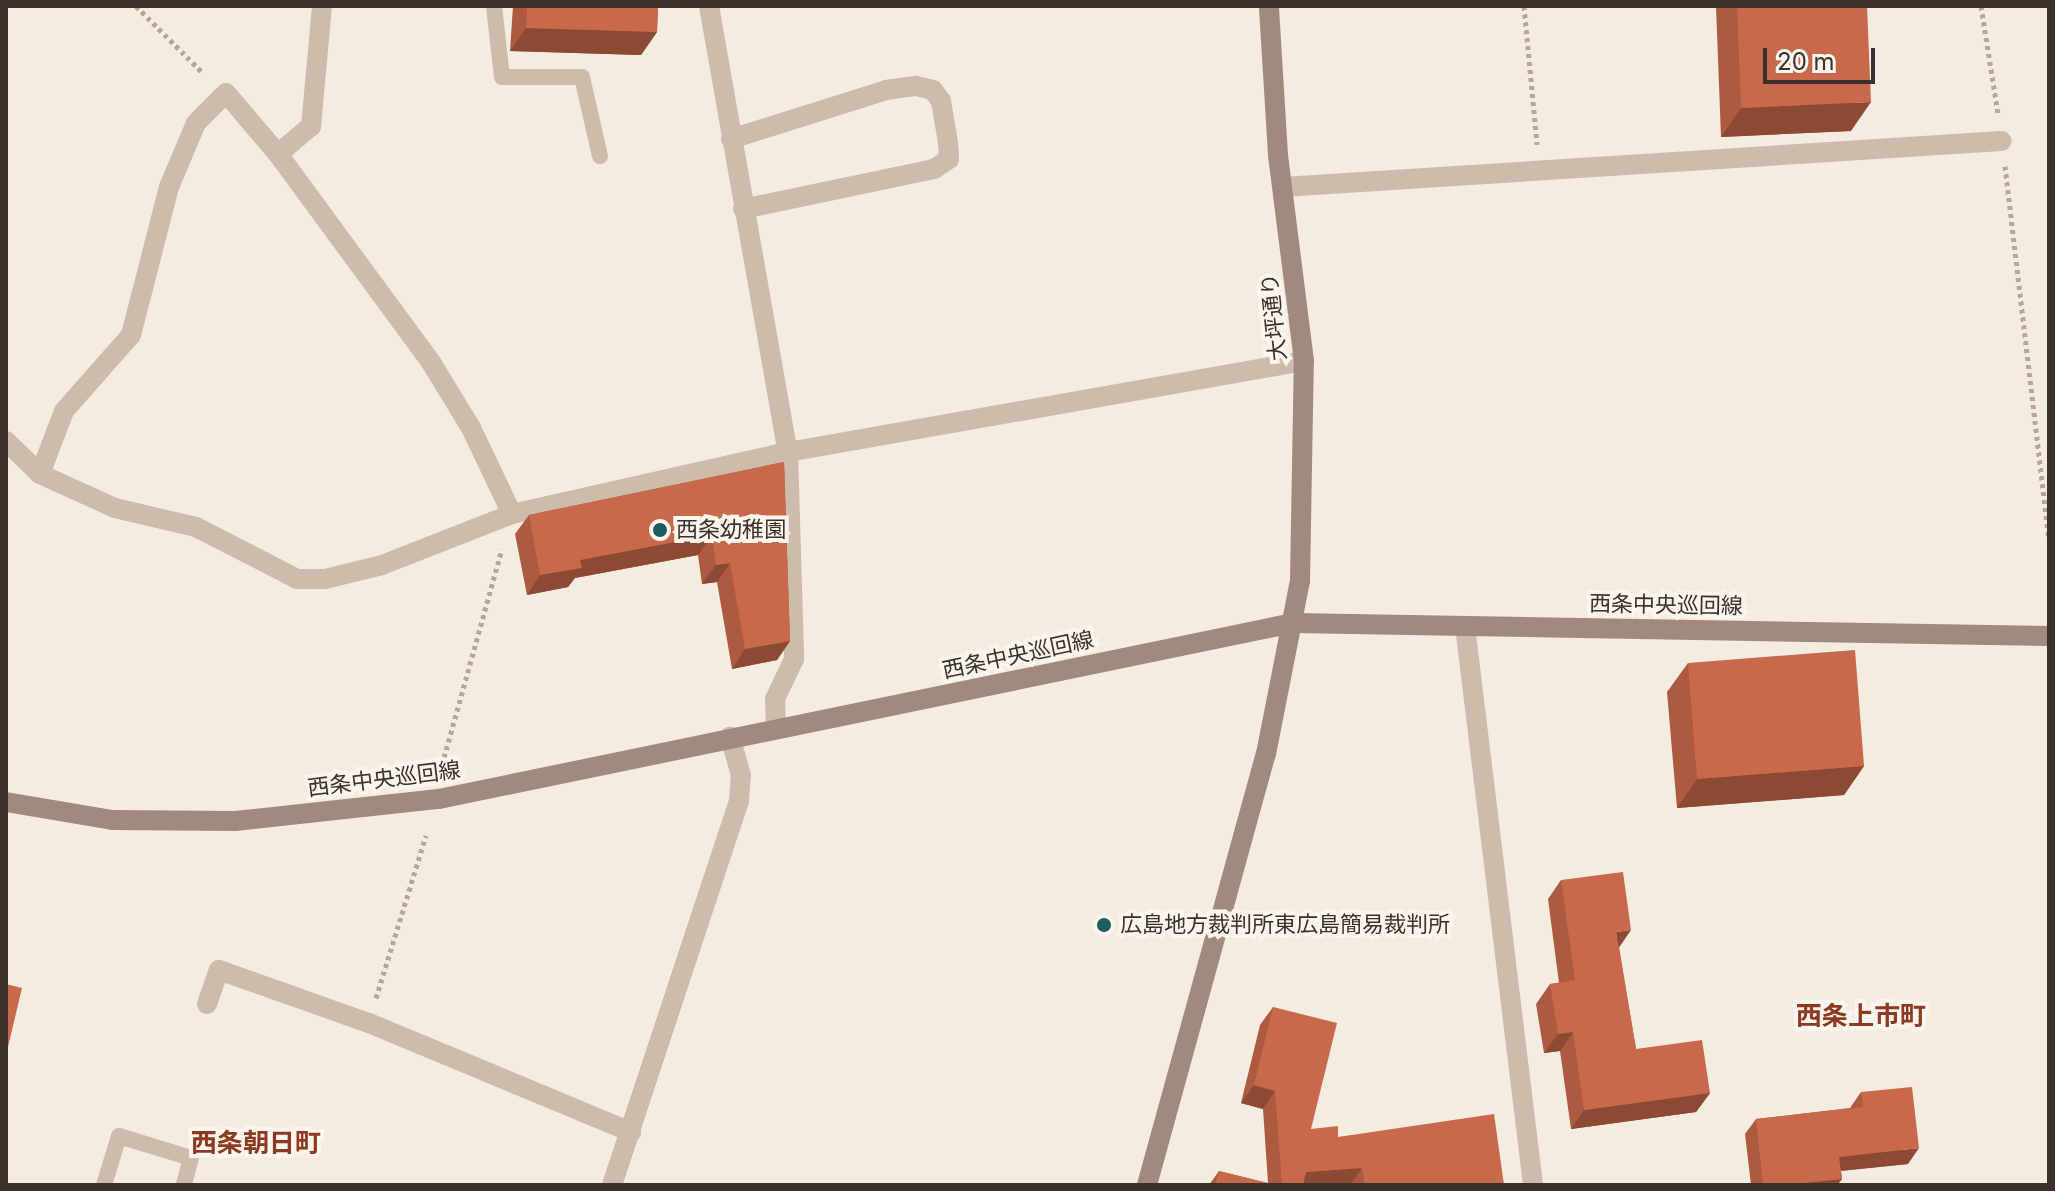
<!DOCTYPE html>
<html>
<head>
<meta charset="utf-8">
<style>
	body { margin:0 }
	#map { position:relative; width:2055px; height:1191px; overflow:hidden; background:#f4ebe1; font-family:Inter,"Noto Sans JP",sans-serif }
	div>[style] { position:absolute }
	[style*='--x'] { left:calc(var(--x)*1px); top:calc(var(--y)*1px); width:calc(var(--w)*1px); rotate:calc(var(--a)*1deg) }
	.path>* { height:5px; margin-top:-2.5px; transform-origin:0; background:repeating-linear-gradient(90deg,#b9a596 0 4px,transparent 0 8px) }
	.lane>* { height:16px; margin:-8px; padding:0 8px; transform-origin:8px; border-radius:8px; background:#cdbbac }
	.street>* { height:20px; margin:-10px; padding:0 10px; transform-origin:10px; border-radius:10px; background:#cdbbac }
	.secondary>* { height:20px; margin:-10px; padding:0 10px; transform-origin:10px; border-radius:10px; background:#a18a7d }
	.wall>* { inset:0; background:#ac5a40 }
	.shaded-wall>* { inset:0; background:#8c4a34 }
	.building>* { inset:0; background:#c8694b }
	.dots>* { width:22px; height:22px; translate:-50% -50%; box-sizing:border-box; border:4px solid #fbf5ee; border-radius:50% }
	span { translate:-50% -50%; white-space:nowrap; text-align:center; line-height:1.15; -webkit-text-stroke:8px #fbf5ee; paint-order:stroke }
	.street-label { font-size:22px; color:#3b302b }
	.poi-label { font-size:22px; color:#3b302b }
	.left { translate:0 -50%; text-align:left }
	.quarter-label { font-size:26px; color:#8c3b22; font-weight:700 }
	.frame { position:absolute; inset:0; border:8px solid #3b302b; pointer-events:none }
	.scale { position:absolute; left:1763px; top:48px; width:112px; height:36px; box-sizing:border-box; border:4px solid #3b302b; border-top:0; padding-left:10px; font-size:24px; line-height:28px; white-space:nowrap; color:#3b302b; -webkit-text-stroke:6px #fbf5ee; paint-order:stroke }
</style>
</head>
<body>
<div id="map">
	<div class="path">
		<div style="--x:136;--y:6;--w:96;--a:45"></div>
		<div style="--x:1524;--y:6;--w:139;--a:84.6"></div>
		<div style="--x:1981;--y:6;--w:108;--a:81"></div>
		<div style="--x:2005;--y:166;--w:376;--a:83.3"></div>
		<div style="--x:442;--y:765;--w:224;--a:-74.5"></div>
		<div style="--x:376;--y:998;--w:170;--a:-72.9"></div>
	</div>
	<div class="lane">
		<div style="--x:494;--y:6;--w:71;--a:83.6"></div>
		<div style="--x:502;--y:77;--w:80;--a:0"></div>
		<div style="--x:582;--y:77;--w:81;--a:77.2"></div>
		<div style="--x:104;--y:1185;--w:51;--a:-73"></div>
		<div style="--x:119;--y:1136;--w:75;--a:17"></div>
		<div style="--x:191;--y:1158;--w:28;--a:105"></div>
	</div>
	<div class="street">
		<div style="--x:322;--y:6;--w:121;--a:95.2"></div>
		<div style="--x:311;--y:126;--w:43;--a:139.7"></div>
		<div style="--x:278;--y:154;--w:260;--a:53.7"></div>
		<div style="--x:432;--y:364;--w:75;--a:58.6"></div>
		<div style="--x:471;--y:428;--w:95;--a:64.5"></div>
		<div style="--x:709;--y:6;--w:453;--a:80"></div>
		<div style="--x:788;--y:452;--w:207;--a:88.3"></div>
		<div style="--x:794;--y:659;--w:44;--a:115.4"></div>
		<div style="--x:775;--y:699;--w:30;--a:88"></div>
		<div style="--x:731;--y:139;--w:163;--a:-17.5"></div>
		<div style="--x:886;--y:90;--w:30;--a:-8"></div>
		<div style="--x:916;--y:86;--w:17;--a:13"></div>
		<div style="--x:933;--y:90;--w:14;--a:54"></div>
		<div style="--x:941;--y:101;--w:43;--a:80.5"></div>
		<div style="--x:948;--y:143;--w:16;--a:86"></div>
		<div style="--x:949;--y:159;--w:18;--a:146"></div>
		<div style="--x:934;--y:169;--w:195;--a:168.2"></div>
		<div style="--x:1283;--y:187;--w:720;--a:-3.66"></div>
		<div style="--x:6;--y:441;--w:47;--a:44.1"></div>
		<div style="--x:40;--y:474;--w:82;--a:24.4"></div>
		<div style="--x:115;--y:508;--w:83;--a:13.2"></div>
		<div style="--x:196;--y:527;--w:114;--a:27.2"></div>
		<div style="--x:297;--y:579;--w:28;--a:0"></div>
		<div style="--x:325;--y:579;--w:59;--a:-13.8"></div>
		<div style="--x:382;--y:565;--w:140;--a:-21.4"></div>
		<div style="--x:512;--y:514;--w:283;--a:-12.7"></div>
		<div style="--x:788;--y:452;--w:524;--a:-10"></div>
		<div style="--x:40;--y:474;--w:67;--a:-69.1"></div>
		<div style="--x:64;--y:411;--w:101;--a:-48.6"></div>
		<div style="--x:131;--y:335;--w:153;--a:-75.6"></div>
		<div style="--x:169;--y:187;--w:69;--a:-67.1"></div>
		<div style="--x:196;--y:123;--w:42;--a:-45"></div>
		<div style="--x:226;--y:93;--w:80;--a:49.6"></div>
		<div style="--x:1465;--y:626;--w:563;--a:83.06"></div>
		<div style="--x:207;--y:1004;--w:36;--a:-71"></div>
		<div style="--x:219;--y:970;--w:159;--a:19.5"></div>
		<div style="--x:369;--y:1023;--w:284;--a:22.6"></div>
		<div style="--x:612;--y:1185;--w:404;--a:-71.7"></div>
		<div style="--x:739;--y:801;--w:26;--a:-86"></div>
		<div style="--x:741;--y:775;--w:40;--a:-106"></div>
	</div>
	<div class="secondary">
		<div style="--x:6;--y:802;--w:108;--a:9.6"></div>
		<div style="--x:112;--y:820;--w:123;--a:0.5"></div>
		<div style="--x:235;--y:821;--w:205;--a:-6.2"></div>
		<div style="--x:439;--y:799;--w:872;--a:-11.64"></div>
		<div style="--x:1293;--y:623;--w:756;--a:0.99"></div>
		<div style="--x:1147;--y:1185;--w:447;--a:-74.6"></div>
		<div style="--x:1266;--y:754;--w:176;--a:-78.9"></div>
		<div style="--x:1300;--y:581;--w:220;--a:-89"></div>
		<div style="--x:1304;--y:361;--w:208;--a:-97.2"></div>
		<div style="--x:1278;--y:155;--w:149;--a:-93.5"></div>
	</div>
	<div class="wall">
		<div style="clip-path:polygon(513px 6px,658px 6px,657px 32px,641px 55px,510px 51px)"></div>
		<div style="clip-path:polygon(1716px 6px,1867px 6px,1851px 131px,1721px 137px)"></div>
		<div style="clip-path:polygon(784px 462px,790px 641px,777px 660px,732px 669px,717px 582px,702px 584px,698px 555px,575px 578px,568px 587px,527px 595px,515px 534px,529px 515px)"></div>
		<div style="clip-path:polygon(1688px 663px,1864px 766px,1844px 795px,1677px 808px,1667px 692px)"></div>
		<div style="clip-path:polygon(1561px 880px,1619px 947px,1636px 1049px,1710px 1093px,1696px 1112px,1571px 1129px,1560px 1051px,1544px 1053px,1536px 1004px,1550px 984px,1559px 983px,1548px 899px)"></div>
		<div style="clip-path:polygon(1273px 1007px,1311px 1129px,1504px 1185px,1209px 1185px,1219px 1171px,1268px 1183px,1263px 1109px,1241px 1103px,1260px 1025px)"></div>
		<div style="clip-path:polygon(1861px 1092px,1908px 1164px,1841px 1171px,1842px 1179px,1837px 1185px,1751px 1185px,1745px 1134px,1756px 1119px,1850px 1108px)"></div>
	</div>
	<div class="shaded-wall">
		<div style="clip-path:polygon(526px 28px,657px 32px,641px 55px,510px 51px)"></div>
		<div style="clip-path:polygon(1871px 102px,1851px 131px,1721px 137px,1741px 108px)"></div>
		<div style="clip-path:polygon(712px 535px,698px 555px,575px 578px,568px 587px,527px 595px,540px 575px,580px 560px)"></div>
		<div style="clip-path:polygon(730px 563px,717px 582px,702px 584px,716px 565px)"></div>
		<div style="clip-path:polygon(790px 641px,777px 660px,732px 669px,745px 649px)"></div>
		<div style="clip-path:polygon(1864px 766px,1844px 795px,1677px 808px,1697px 779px)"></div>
		<div style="clip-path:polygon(1631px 930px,1618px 949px,1616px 932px)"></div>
		<div style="clip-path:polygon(1573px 1032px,1560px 1051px,1544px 1053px,1558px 1034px)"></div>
		<div style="clip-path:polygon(1254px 1085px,1275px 1091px,1263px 1109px,1241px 1103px)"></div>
		<div style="clip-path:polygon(1710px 1093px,1696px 1112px,1571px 1129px,1584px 1110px)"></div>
		<div style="clip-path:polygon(1919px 1148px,1908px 1164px,1828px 1172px,1839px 1157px)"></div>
		<div style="clip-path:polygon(1362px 1168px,1350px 1185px,1297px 1185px,1306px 1172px)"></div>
		<div style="clip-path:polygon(1842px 1179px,1837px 1185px,1784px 1185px)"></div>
	</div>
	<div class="building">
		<div style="clip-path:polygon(527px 6px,658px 6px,657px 32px,526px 28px)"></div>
		<div style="clip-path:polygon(1737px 6px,1867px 6px,1871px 102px,1741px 108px)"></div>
		<div style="clip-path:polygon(784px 462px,790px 641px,745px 649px,730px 563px,716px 565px,712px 535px,580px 560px,582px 568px,540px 575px,529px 515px)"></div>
		<div style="clip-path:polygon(1855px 650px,1864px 766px,1697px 779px,1688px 663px)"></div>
		<div style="clip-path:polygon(1623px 872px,1631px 930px,1616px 932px,1636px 1049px,1702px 1040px,1710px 1093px,1584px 1110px,1573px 1032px,1558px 1034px,1550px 984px,1575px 980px,1561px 880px)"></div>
		<div style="clip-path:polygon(6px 984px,22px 988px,8px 1047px,6px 1047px)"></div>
		<div style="clip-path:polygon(1273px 1007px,1337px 1023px,1311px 1129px,1338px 1126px,1338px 1137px,1494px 1114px,1504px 1185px,1365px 1185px,1362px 1168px,1306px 1172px,1303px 1185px,1282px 1185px,1275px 1091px,1254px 1085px)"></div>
		<div style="clip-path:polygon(1912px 1087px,1919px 1148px,1839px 1157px,1842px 1179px,1784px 1185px,1763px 1185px,1756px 1119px,1863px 1107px,1861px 1092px)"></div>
		<div style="clip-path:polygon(1219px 1171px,1275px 1185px,1215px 1185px)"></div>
	</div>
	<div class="dots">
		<div style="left:660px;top:530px;background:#1f5a5e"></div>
		<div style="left:1104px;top:925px;background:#1f5a5e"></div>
	</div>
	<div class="street-label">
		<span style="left:1274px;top:317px;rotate:-96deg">大坪通り</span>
		<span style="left:1666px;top:605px;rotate:1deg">西条中央巡回線</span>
		<span style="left:1018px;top:655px;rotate:-12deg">西条中央巡回線</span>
		<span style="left:384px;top:779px;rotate:-7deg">西条中央巡回線</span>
	</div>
	<div class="poi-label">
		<span class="left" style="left:676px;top:530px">西条幼稚園</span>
		<span class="left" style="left:1120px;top:925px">広島地方裁判所東広島簡易裁判所</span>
	</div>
	<div class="quarter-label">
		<span style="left:1861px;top:1016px">西条上市町</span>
		<span style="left:256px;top:1143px">西条朝日町</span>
	</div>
	<div class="frame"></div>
	<div class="scale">20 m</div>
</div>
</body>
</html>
